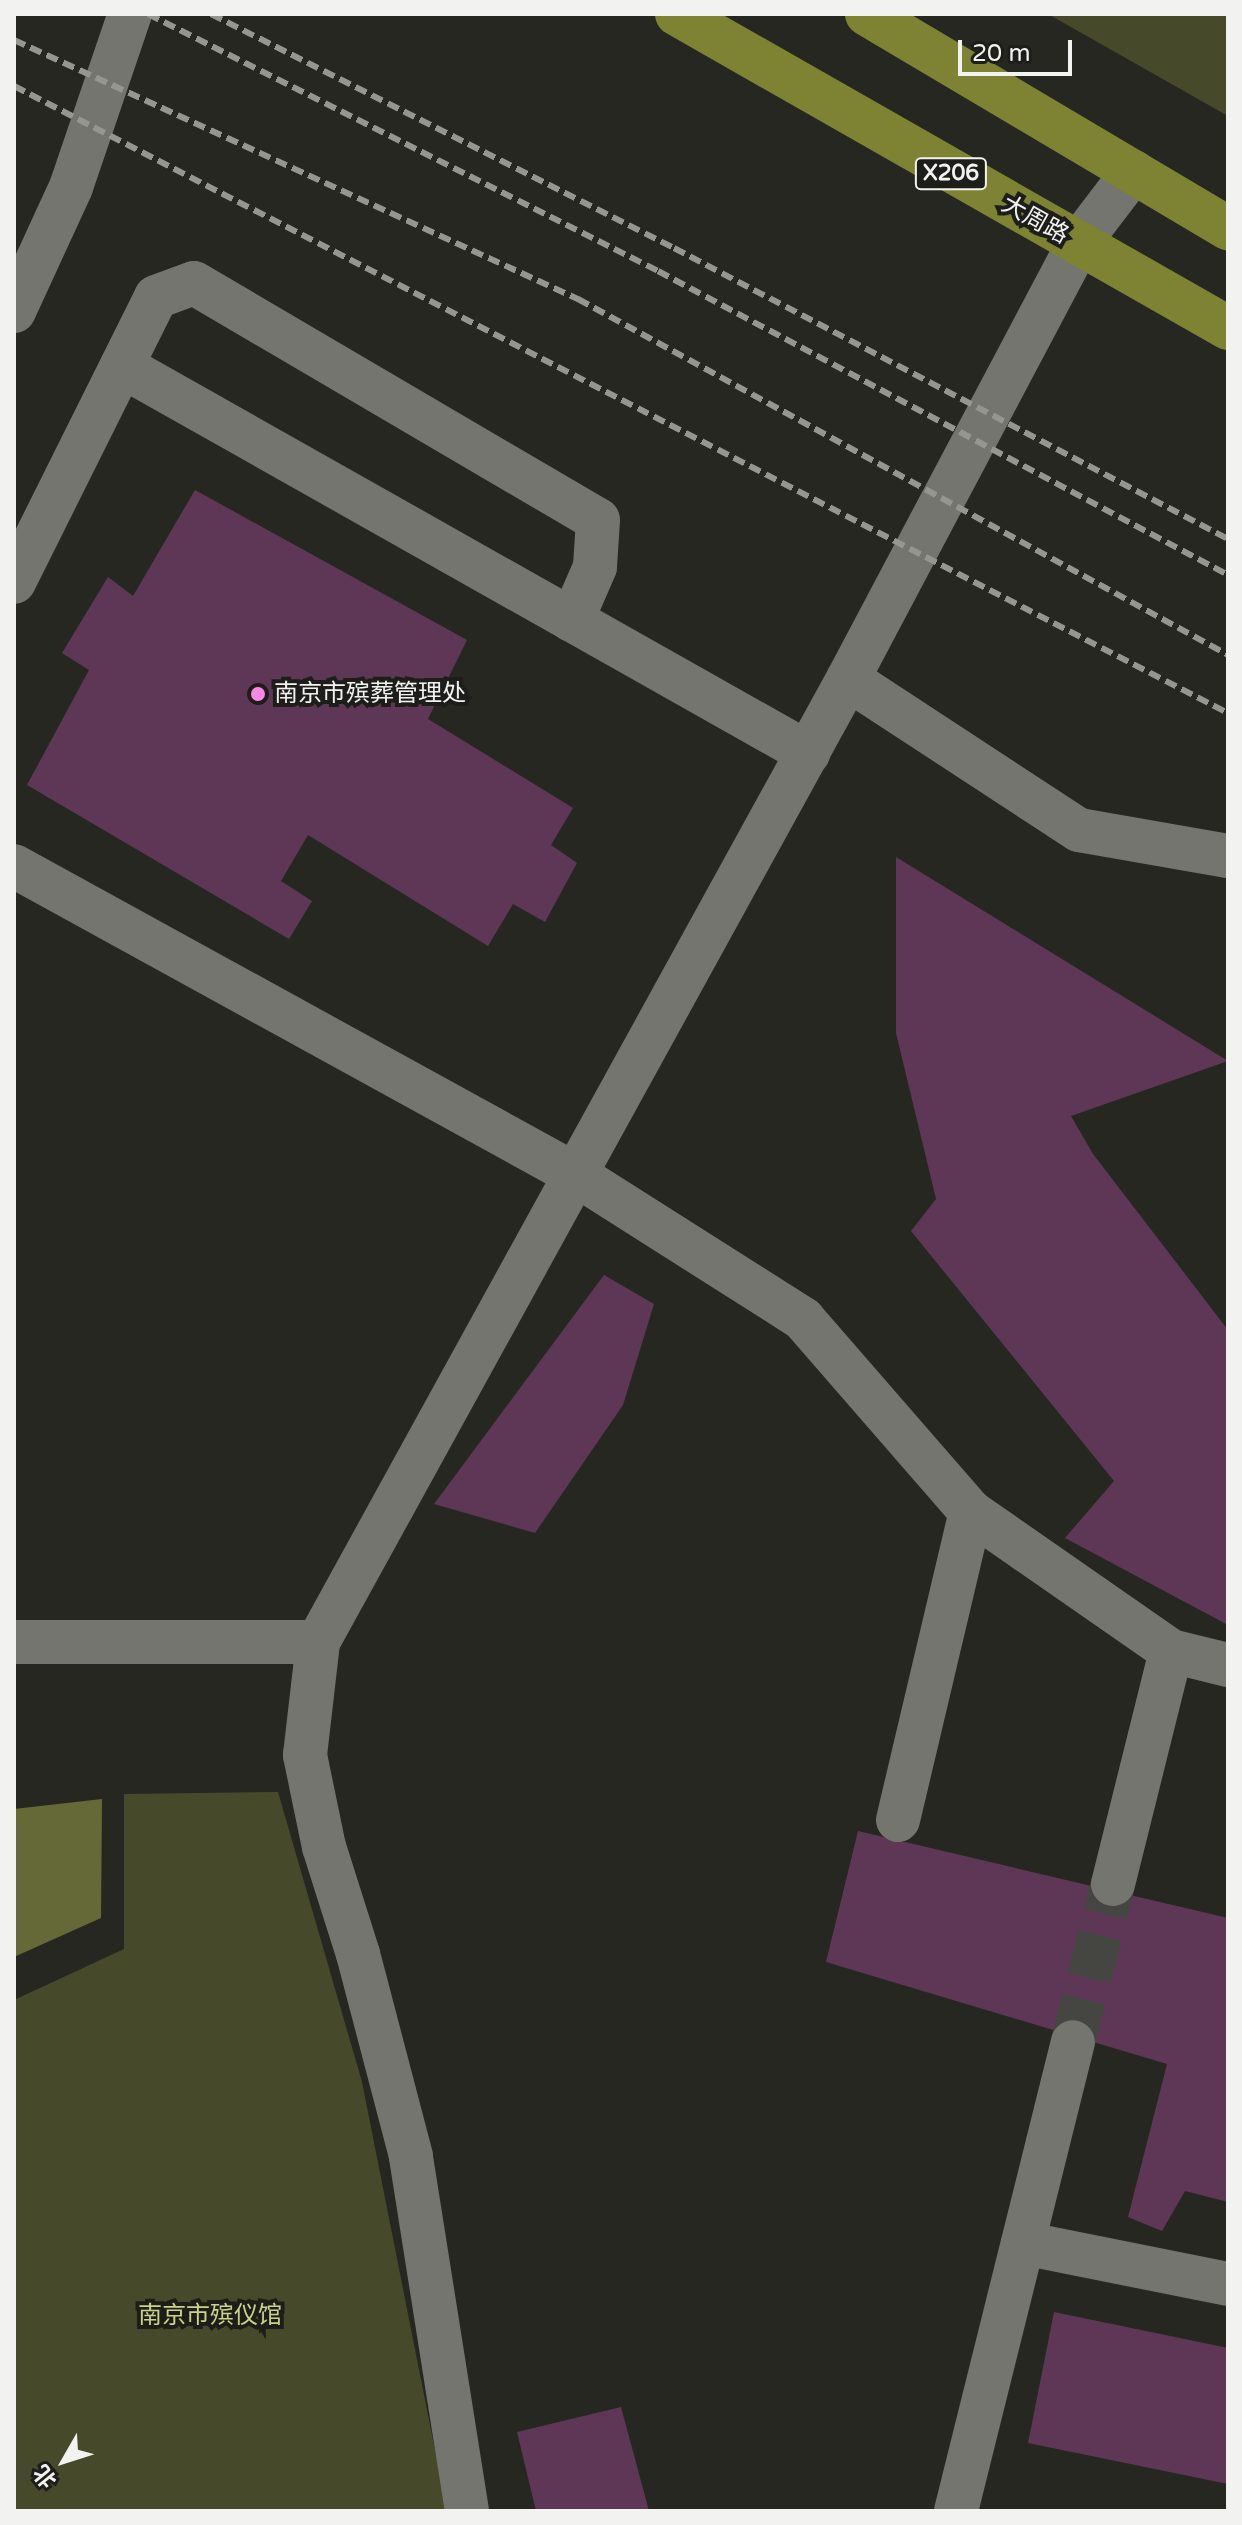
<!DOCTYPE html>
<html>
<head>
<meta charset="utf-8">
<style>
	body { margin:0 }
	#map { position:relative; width:1242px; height:2525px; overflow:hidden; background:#272722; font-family:"Varela Round","Noto Sans SC",sans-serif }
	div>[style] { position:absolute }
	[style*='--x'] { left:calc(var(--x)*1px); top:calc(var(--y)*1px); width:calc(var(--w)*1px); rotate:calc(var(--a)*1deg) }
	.green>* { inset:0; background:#474a2a }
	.water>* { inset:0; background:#656937 }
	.building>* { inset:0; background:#5e3756 }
	.minor-tunnel>* { height:44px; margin-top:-22px; transform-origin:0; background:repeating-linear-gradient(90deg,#454641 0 44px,transparent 0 66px) }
	.minor>* { height:44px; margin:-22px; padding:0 22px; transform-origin:22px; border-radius:22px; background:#74756f }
	.major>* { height:44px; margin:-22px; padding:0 22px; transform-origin:22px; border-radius:22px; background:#7e8334 }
	.rail>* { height:6px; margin-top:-3px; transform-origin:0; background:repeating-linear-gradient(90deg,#959692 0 12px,transparent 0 18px) }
	.dots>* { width:22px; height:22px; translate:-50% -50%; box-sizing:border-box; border:4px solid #1d1e19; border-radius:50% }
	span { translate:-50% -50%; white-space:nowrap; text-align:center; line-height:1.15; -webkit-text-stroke:8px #1d1e19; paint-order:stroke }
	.shield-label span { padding:2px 6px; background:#1d1e19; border:2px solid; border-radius:6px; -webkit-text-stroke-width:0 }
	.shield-label { font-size:22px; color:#f2f3f0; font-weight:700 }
	.street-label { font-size:24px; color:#f2f3f0 }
	.poi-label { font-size:24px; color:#f2f3f0 }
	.left { translate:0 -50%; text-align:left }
	.park-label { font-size:24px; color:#cbd384 }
	.frame { position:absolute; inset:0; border:16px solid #f2f3f0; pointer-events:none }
	.north { position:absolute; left:24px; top:2421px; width:80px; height:80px; -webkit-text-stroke:6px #1d1e19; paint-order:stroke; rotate:231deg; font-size:22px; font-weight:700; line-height:32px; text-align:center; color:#f2f3f0 }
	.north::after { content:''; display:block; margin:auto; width:28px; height:36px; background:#f2f3f0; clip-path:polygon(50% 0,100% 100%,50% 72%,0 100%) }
	.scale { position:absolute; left:958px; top:40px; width:114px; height:36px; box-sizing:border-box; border:4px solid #f2f3f0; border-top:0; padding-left:10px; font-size:24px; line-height:28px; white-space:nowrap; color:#f2f3f0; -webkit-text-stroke:6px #1d1e19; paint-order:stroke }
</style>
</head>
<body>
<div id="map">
	<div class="green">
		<div style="clip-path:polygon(1048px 14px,1228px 14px,1228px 116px)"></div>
		<div style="clip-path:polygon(278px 1792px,362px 2082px,447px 2511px,14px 2511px,14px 2000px,124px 1949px,124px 1794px)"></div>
	</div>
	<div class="water">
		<div style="clip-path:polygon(102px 1799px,101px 1918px,14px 1957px,14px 1809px)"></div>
	</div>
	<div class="building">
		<div style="clip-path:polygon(195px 490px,467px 640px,428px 719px,573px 808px,551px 845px,577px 863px,545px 922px,513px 904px,488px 946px,308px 835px,281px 881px,312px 901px,289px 939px,27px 785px,89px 670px,62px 653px,108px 577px,133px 596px)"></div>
		<div style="clip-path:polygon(896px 857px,1228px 1061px,1071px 1116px,1093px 1154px,1228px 1330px,1228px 1625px,1065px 1538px,1114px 1481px,911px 1231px,936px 1199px,896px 1033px)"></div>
		<div style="clip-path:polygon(604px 1275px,654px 1304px,623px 1405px,535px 1533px,434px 1504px)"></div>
		<div style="clip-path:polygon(858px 1831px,1228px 1918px,1228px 2202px,1185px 2191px,1162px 2231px,1128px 2217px,1167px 2064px,826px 1962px)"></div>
		<div style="clip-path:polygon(1054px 2312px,1228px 2348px,1228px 2484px,1028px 2443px)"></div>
		<div style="clip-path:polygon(621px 2407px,649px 2511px,536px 2511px,517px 2432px)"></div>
	</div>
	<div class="minor-tunnel">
		<div style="--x:1073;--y:2042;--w:163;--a:-75.8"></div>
	</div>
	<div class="minor">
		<div style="--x:14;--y:311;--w:136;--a:-65.3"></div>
		<div style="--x:71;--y:187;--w:183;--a:-71.2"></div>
		<div style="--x:122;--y:366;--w:788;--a:29.43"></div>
		<div style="--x:14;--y:582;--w:318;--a:-63.5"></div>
		<div style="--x:156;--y:297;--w:40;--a:-20.2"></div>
		<div style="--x:194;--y:283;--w:468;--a:30.4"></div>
		<div style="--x:598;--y:520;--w:47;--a:93.7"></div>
		<div style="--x:595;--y:567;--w:58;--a:113.5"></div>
		<div style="--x:848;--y:679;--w:492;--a:-62.1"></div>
		<div style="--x:1078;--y:244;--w:91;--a:-52.6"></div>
		<div style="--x:14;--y:866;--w:644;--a:28.8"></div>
		<div style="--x:578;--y:1176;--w:267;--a:32.4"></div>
		<div style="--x:803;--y:1319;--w:256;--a:49"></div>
		<div style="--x:971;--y:1512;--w:244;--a:34.8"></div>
		<div style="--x:1171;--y:1651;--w:59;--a:13.8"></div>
		<div style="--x:14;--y:1642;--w:304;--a:0"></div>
		<div style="--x:898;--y:1820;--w:317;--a:-76.7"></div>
		<div style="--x:1113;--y:1884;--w:240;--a:-76"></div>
		<div style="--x:1023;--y:2243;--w:209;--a:11.3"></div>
		<div style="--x:467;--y:2511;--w:359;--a:-99"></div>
		<div style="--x:411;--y:2156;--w:209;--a:-104.7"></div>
		<div style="--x:358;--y:1954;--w:112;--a:-107.6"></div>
		<div style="--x:324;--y:1847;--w:94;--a:-101.7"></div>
		<div style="--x:305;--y:1755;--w:114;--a:-83.4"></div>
		<div style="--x:318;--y:1642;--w:1099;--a:-61.17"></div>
		<div style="--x:848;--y:679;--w:276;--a:33.2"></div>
		<div style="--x:1079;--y:830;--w:151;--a:9.9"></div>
		<div style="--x:956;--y:2511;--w:483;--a:-76"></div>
	</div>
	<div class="major">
		<div style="--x:677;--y:14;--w:634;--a:29.68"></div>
		<div style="--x:867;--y:14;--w:420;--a:30.7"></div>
	</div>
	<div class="rail">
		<div style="--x:148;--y:14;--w:571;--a:26.74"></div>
		<div style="--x:658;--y:271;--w:646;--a:28.07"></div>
		<div style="--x:211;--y:14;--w:519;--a:26.81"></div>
		<div style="--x:674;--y:248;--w:626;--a:27.71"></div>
		<div style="--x:14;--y:40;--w:621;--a:24.67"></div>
		<div style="--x:578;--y:299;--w:741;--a:28.71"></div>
		<div style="--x:14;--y:86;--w:1366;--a:27.32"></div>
	</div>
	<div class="dots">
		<div style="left:258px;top:694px;background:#fb87e6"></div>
	</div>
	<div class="shield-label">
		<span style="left:951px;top:174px">X206</span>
	</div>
	<div class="street-label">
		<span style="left:1035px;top:220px;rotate:29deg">大周路</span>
	</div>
	<div class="poi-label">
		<span class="left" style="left:274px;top:694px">南京市殡葬管理处</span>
	</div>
	<div class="park-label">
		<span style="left:210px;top:2316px">南京市殡仪馆</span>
	</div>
	<div class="frame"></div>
	<div class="north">北</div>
	<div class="scale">20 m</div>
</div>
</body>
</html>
